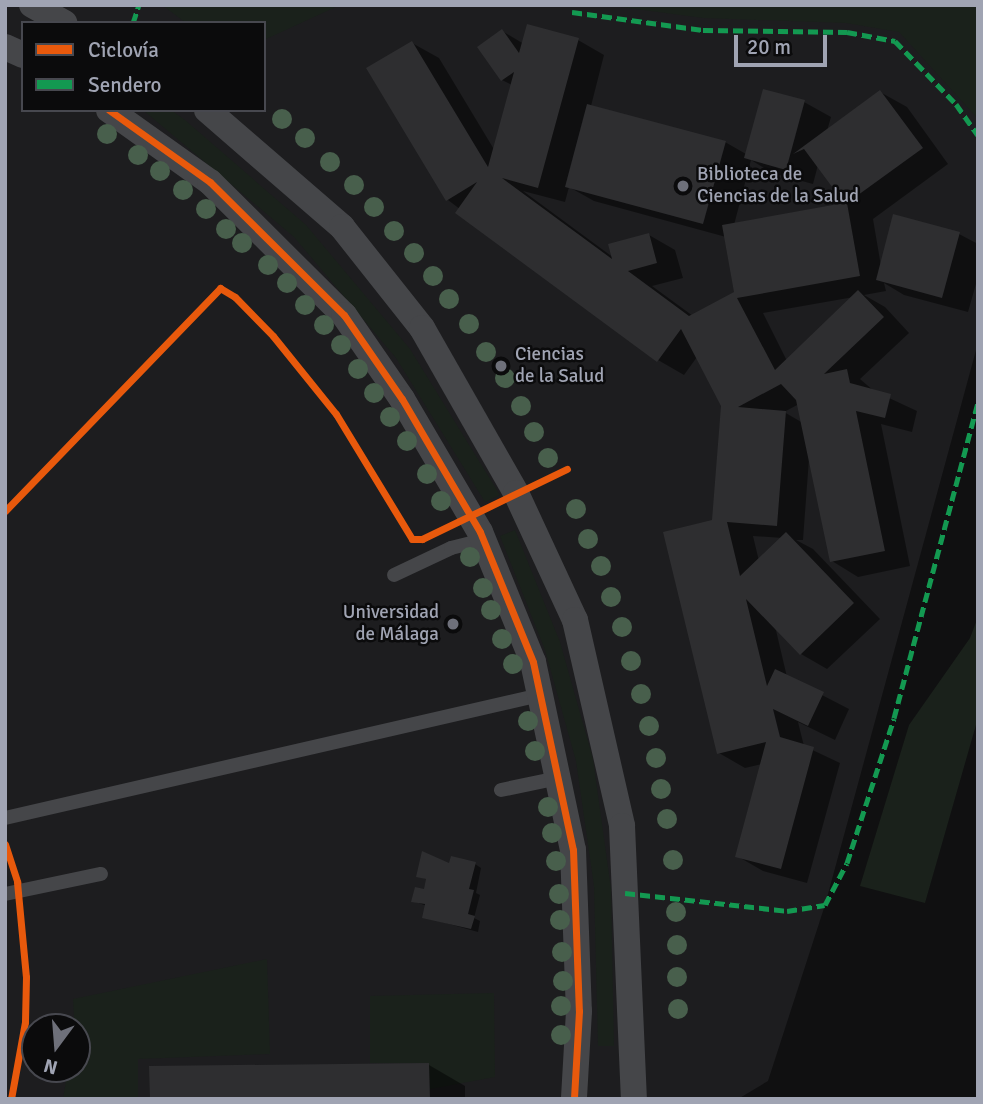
<!DOCTYPE html>
<html>
<head>
<meta charset="utf-8">
<style>
	body { margin:0 }
	#map { position:relative; width:983px; height:1104px; overflow:hidden; background:#101011; font-family:Signika,sans-serif }
	div>[style] { position:absolute }
	[style*='--x'] { left:calc(var(--x)*1px); top:calc(var(--y)*1px); width:calc(var(--w)*1px); rotate:calc(var(--a)*1deg) }
	.built>* { inset:0; background:#1d1d1f }
	.green>* { inset:0; background:#1a211b }
	.shadow>* { inset:0; background:#0007 }
	.building>* { inset:0; background:#2e2e30 }
	.lane>* { height:14px; margin:-7px; padding:0 7px; transform-origin:7px; border-radius:7px; background:#454649 }
	.street>* { height:26px; margin:-13px; padding:0 13px; transform-origin:13px; border-radius:13px; background:#454649 }
	.quiet>* { height:5px; margin-top:-2.5px; transform-origin:0; background:repeating-linear-gradient(90deg,#139951 0 10px,transparent 0 15px) }
	.cycleway>* { height:7px; margin:-3.5px; padding:0 3.5px; transform-origin:3.5px; border-radius:3.5px; background:#e8590c }
	.trees>* { width:20px; height:20px; margin:-10px; border-radius:50%; background:#485f4c }
	.dots>* { width:19px; height:19px; translate:-50% -50%; box-sizing:border-box; border:4px solid #0b0b0c; border-radius:50% }
	span { translate:-50% -50%; white-space:nowrap; text-align:center; line-height:1.15; -webkit-text-stroke:5px #0b0b0c; paint-order:stroke }
	.poi-label { font-size:19px; color:#a0a4b3 }
	.left { translate:0 -50%; text-align:left }
	.right { translate:-100% -50%; text-align:right }
	.frame { position:absolute; inset:0; border:7px solid #a0a4b3; pointer-events:none }
	.legend { position:absolute; left:21px; top:21px; width:245px; height:91px; box-sizing:border-box; background:#0b0b0c; border:2px solid #47484f; margin:0; padding:9px 12px; list-style:none; font-size:21px; color:#a0a4b3 }
	.legend li { display:flex; align-items:center; gap:14px; height:35px }
	.legend b { width:35px; border:2px solid #47484f }
	.north { position:absolute; left:21px; top:1013px; width:70px; height:70px; box-sizing:border-box; background:#0b0b0c; border:2px solid #47484f; border-radius:50%; rotate:196deg; font-size:19px; font-weight:700; line-height:28px; text-align:center; color:#a0a4b3 }
	.north::after { content:''; display:block; margin:auto; width:24px; height:32px; background:#6e707a; clip-path:polygon(50% 0,100% 100%,50% 72%,0 100%) }
	.scale { position:absolute; left:734px; top:35px; width:93px; height:32px; box-sizing:border-box; border:4px solid #a0a4b3; border-top:0; padding-left:9px; font-size:21px; line-height:24px; white-space:nowrap; color:#a0a4b3; -webkit-text-stroke:5px #0b0b0c; paint-order:stroke }
</style>
</head>
<body>
<div id="map">
	<div class="built">
		<div style="clip-path:polygon(evenodd,5px 5px,978px 5px,978px 343px,825px 905px,768px 1081px,738px 1099px,5px 1099px,5px 5px,23px 23px,264px 23px,264px 110px,23px 110px,23px 23px,5px 5px,35px 1027px,77px 1027px,77px 1069px,35px 1069px,35px 1027px)"></div>
	</div>
	<div class="green">
		<div style="clip-path:polygon(162px 5px,340px 5px,264px 40px,264px 23px,186px 23px)"></div>
		<div style="clip-path:polygon(606px 5px,978px 5px,978px 119px,899px 32px,846px 23px,703px 18px)"></div>
		<div style="clip-path:polygon(143px 110px,171px 110px,185px 120px,306px 225px,410px 349px,500px 495px,485px 502px,396px 358px,294px 237px)"></div>
		<div style="clip-path:polygon(515px 530px,560px 642px,593px 759px,611px 889px,614px 1046px,598px 1046px,594px 886px,576px 761px,545px 650px,500px 536px)"></div>
		<div style="clip-path:polygon(978px 617px,978px 718px,925px 903px,860px 886px,909px 725px,970px 638px)"></div>
		<div style="clip-path:polygon(267px 959px,270px 1054px,138px 1059px,138px 1099px,63px 1099px,68px 1069px,77px 1069px,73px 999px)"></div>
		<div style="clip-path:polygon(494px 993px,495px 1077px,430px 1089px,429px 1063px,370px 1063px,370px 996px)"></div>
	</div>
	<div class="shadow">
		<div style="clip-path:polygon(evenodd,502px 31px,524px 44px,578px 40px,604px 55px,591px 106px,725px 142px,746px 154px,804px 102px,831px 117px,827px 131px,880px 92px,907px 107px,948px 164px,873px 219px,881px 266px,959px 234px,978px 244px,978px 277px,968px 312px,904px 295px,884px 283px,886px 291px,864px 295px,885px 307px,909px 333px,860px 379px,874px 391px,917px 411px,912px 432px,881px 424px,910px 566px,858px 577px,832px 561px,809px 459px,803px 540px,796px 540px,813px 549px,880px 619px,827px 669px,801px 654px,775px 626px,787px 677px,849px 709px,835px 740px,798px 722px,804px 746px,840px 763px,807px 883px,763px 871px,737px 856px,762px 764px,745px 768px,719px 753px,714px 522px,723px 406px,697px 357px,684px 375px,658px 360px,448px 200px,412px 43px,439px 58px,495px 151px,512px 85px,502px 80px,502px 31px,751px 160px,772px 173px,813px 184px,818px 165px,847px 204px,734px 225px,751px 160px,502px 31px,569px 187px,594px 201px,726px 237px,736px 293px,693px 316px,652px 286px,683px 278px,675px 250px,649px 235px,614px 258px,523px 191px,565px 202px,569px 187px,502px 31px,854px 297px,787px 361px,763px 313px,854px 297px,502px 31px,799px 404px,803px 423px,784px 412px,799px 404px,502px 31px,753px 536px,782px 538px,759px 561px,753px 536px)"></div>
		<div style="clip-path:polygon(475px 864px,481px 868px,476px 893px,480px 895px,474px 918px,480px 921px,478px 932px,424px 917px,427px 906px,413px 901px,425px 891px,428px 880px,418px 876px)"></div>
		<div style="clip-path:polygon(429px 1065px,465px 1086px,465px 1099px,150px 1099px,151px 1068px)"></div>
	</div>
	<div class="building">
		<div style="clip-path:polygon(527px 24px,579px 38px,538px 188px,502px 178px,612px 259px,608px 244px,649px 233px,657px 263px,628px 271px,689px 316px,734px 292px,722px 225px,844px 203px,804px 149px,793px 154px,880px 90px,923px 148px,847px 203px,860px 276px,737px 298px,775px 370px,858px 290px,884px 317px,824px 374px,847px 369px,850px 383px,891px 394px,885px 418px,856px 411px,885px 551px,830px 562px,796px 400px,781px 384px,738px 407px,786px 411px,777px 526px,727px 522px,740px 576px,786px 532px,854px 603px,800px 655px,746px 599px,767px 686px,775px 669px,824px 692px,808px 726px,773px 709px,780px 737px,814px 747px,781px 869px,735px 857px,766px 742px,717px 754px,663px 532px,712px 520px,721px 406px,681px 329px,657px 362px,455px 213px,477px 182px,446px 201px,366px 68px,412px 41px,488px 167px,514px 72px,501px 81px,477px 47px,502px 29px,519px 53px)"></div>
		<div style="clip-path:polygon(763px 89px,805px 100px,786px 170px,744px 158px)"></div>
		<div style="clip-path:polygon(587px 104px,726px 141px,703px 224px,565px 187px)"></div>
		<div style="clip-path:polygon(893px 214px,960px 232px,942px 298px,876px 280px)"></div>
		<div style="clip-path:polygon(422px 851px,449px 863px,451px 856px,476px 862px,469px 889px,474px 890px,468px 914px,475px 916px,471px 929px,422px 918px,425px 904px,411px 902px,415px 887px,424px 889px,426px 879px,416px 877px)"></div>
		<div style="clip-path:polygon(429px 1063px,430px 1099px,150px 1099px,149px 1066px)"></div>
	</div>
	<div class="lane">
		<div style="--x:394;--y:575;--w:63;--a:-25.3"></div>
		<div style="--x:451;--y:548;--w:33;--a:-14"></div>
		<div style="--x:501;--y:790;--w:58;--a:-11.9"></div>
		<div style="--x:5;--y:818;--w:549;--a:-12.95"></div>
		<div style="--x:5;--y:894;--w:98;--a:-11.8"></div>
	</div>
	<div class="street">
		<div style="--x:32;--y:5;--w:37;--a:29"></div>
		<div style="--x:5;--y:47;--w:20;--a:24"></div>
		<div style="--x:109;--y:110;--w:124;--a:35.5"></div>
		<div style="--x:210;--y:182;--w:189;--a:44.8"></div>
		<div style="--x:344;--y:315;--w:102;--a:55.4"></div>
		<div style="--x:402;--y:399;--w:154;--a:59.6"></div>
		<div style="--x:480;--y:532;--w:140;--a:67.8"></div>
		<div style="--x:533;--y:662;--w:192;--a:78"></div>
		<div style="--x:573;--y:850;--w:161;--a:87.9"></div>
		<div style="--x:579;--y:1011;--w:88;--a:93.3"></div>
		<div style="--x:207;--y:110;--w:179;--a:40.9"></div>
		<div style="--x:342;--y:227;--w:129;--a:51.6"></div>
		<div style="--x:422;--y:328;--w:190;--a:60.3"></div>
		<div style="--x:516;--y:493;--w:140;--a:65.1"></div>
		<div style="--x:575;--y:620;--w:211;--a:77.1"></div>
		<div style="--x:622;--y:826;--w:273;--a:87.5"></div>
	</div>
	<div class="quiet">
		<div style="--x:572;--y:12;--w:132;--a:7.8"></div>
		<div style="--x:703;--y:30;--w:144;--a:0.8"></div>
		<div style="--x:847;--y:32;--w:49;--a:10.6"></div>
		<div style="--x:895;--y:41;--w:88;--a:45.9"></div>
		<div style="--x:956;--y:104;--w:38;--a:55"></div>
		<div style="--x:133;--y:23;--w:19;--a:-72"></div>
		<div style="--x:625;--y:893;--w:163;--a:6.3"></div>
		<div style="--x:787;--y:911;--w:38;--a:-9"></div>
		<div style="--x:825;--y:905;--w:47;--a:-62.4"></div>
		<div style="--x:847;--y:863;--w:152;--a:-72"></div>
		<div style="--x:894;--y:718;--w:326;--a:-75.1"></div>
	</div>
	<div class="cycleway">
		<div style="--x:109;--y:110;--w:124;--a:35.5"></div>
		<div style="--x:210;--y:182;--w:189;--a:44.8"></div>
		<div style="--x:344;--y:315;--w:102;--a:55.4"></div>
		<div style="--x:402;--y:399;--w:154;--a:59.6"></div>
		<div style="--x:480;--y:532;--w:140;--a:67.8"></div>
		<div style="--x:533;--y:662;--w:192;--a:78"></div>
		<div style="--x:573;--y:850;--w:161;--a:87.9"></div>
		<div style="--x:579;--y:1011;--w:88;--a:93.3"></div>
		<div style="--x:5;--y:511;--w:310;--a:-46"></div>
		<div style="--x:220;--y:288;--w:17;--a:31"></div>
		<div style="--x:235;--y:297;--w:54;--a:45.7"></div>
		<div style="--x:273;--y:336;--w:100;--a:51.1"></div>
		<div style="--x:336;--y:414;--w:146;--a:58.7"></div>
		<div style="--x:412;--y:539;--w:10;--a:0"></div>
		<div style="--x:422;--y:539;--w:161;--a:-25.8"></div>
		<div style="--x:5;--y:844;--w:40;--a:72"></div>
		<div style="--x:17;--y:882;--w:95;--a:84.6"></div>
		<div style="--x:26;--y:977;--w:45;--a:91.3"></div>
		<div style="--x:25;--y:1022;--w:78;--a:100.3"></div>
	</div>
	<div class="trees">
		<div style="left:282px;top:119px"></div>
		<div style="left:107px;top:134px"></div>
		<div style="left:305px;top:138px"></div>
		<div style="left:138px;top:155px"></div>
		<div style="left:330px;top:162px"></div>
		<div style="left:160px;top:171px"></div>
		<div style="left:354px;top:185px"></div>
		<div style="left:183px;top:190px"></div>
		<div style="left:374px;top:207px"></div>
		<div style="left:206px;top:209px"></div>
		<div style="left:226px;top:229px"></div>
		<div style="left:394px;top:231px"></div>
		<div style="left:242px;top:243px"></div>
		<div style="left:414px;top:253px"></div>
		<div style="left:268px;top:265px"></div>
		<div style="left:433px;top:276px"></div>
		<div style="left:287px;top:283px"></div>
		<div style="left:449px;top:299px"></div>
		<div style="left:305px;top:305px"></div>
		<div style="left:469px;top:324px"></div>
		<div style="left:324px;top:325px"></div>
		<div style="left:341px;top:345px"></div>
		<div style="left:486px;top:352px"></div>
		<div style="left:358px;top:369px"></div>
		<div style="left:505px;top:378px"></div>
		<div style="left:374px;top:393px"></div>
		<div style="left:521px;top:406px"></div>
		<div style="left:390px;top:417px"></div>
		<div style="left:534px;top:432px"></div>
		<div style="left:407px;top:441px"></div>
		<div style="left:548px;top:458px"></div>
		<div style="left:427px;top:474px"></div>
		<div style="left:441px;top:501px"></div>
		<div style="left:576px;top:509px"></div>
		<div style="left:588px;top:539px"></div>
		<div style="left:470px;top:557px"></div>
		<div style="left:601px;top:566px"></div>
		<div style="left:483px;top:588px"></div>
		<div style="left:611px;top:597px"></div>
		<div style="left:491px;top:610px"></div>
		<div style="left:622px;top:627px"></div>
		<div style="left:502px;top:639px"></div>
		<div style="left:631px;top:661px"></div>
		<div style="left:513px;top:664px"></div>
		<div style="left:641px;top:694px"></div>
		<div style="left:528px;top:721px"></div>
		<div style="left:649px;top:726px"></div>
		<div style="left:535px;top:751px"></div>
		<div style="left:656px;top:758px"></div>
		<div style="left:661px;top:789px"></div>
		<div style="left:548px;top:807px"></div>
		<div style="left:667px;top:819px"></div>
		<div style="left:552px;top:833px"></div>
		<div style="left:673px;top:860px"></div>
		<div style="left:556px;top:861px"></div>
		<div style="left:559px;top:894px"></div>
		<div style="left:676px;top:912px"></div>
		<div style="left:560px;top:920px"></div>
		<div style="left:677px;top:945px"></div>
		<div style="left:562px;top:952px"></div>
		<div style="left:677px;top:977px"></div>
		<div style="left:563px;top:981px"></div>
		<div style="left:561px;top:1006px"></div>
		<div style="left:678px;top:1009px"></div>
		<div style="left:561px;top:1035px"></div>
	</div>
	<div class="dots">
		<div style="left:683px;top:186px;background:#6e707a"></div>
		<div style="left:501px;top:366px;background:#6e707a"></div>
		<div style="left:453px;top:624px;background:#6e707a"></div>
	</div>
	<div class="poi-label">
		<span class="left" style="left:697px;top:186px">Biblioteca de<br>Ciencias de la Salud</span>
		<span class="left" style="left:515px;top:366px">Ciencias<br>de la Salud</span>
		<span class="right" style="left:439px;top:624px">Universidad<br>de Málaga</span>
	</div>
	<div class="frame"></div>
	<ul class="legend">
	<li><b style="height:9px;background:#e8590c"></b>Ciclovía</li>
	<li><b style="height:9px;background:#139951"></b>Sendero</li>
	</ul>
	<div class="north">N</div>
	<div class="scale">20 m</div>
</div>
</body>
</html>
